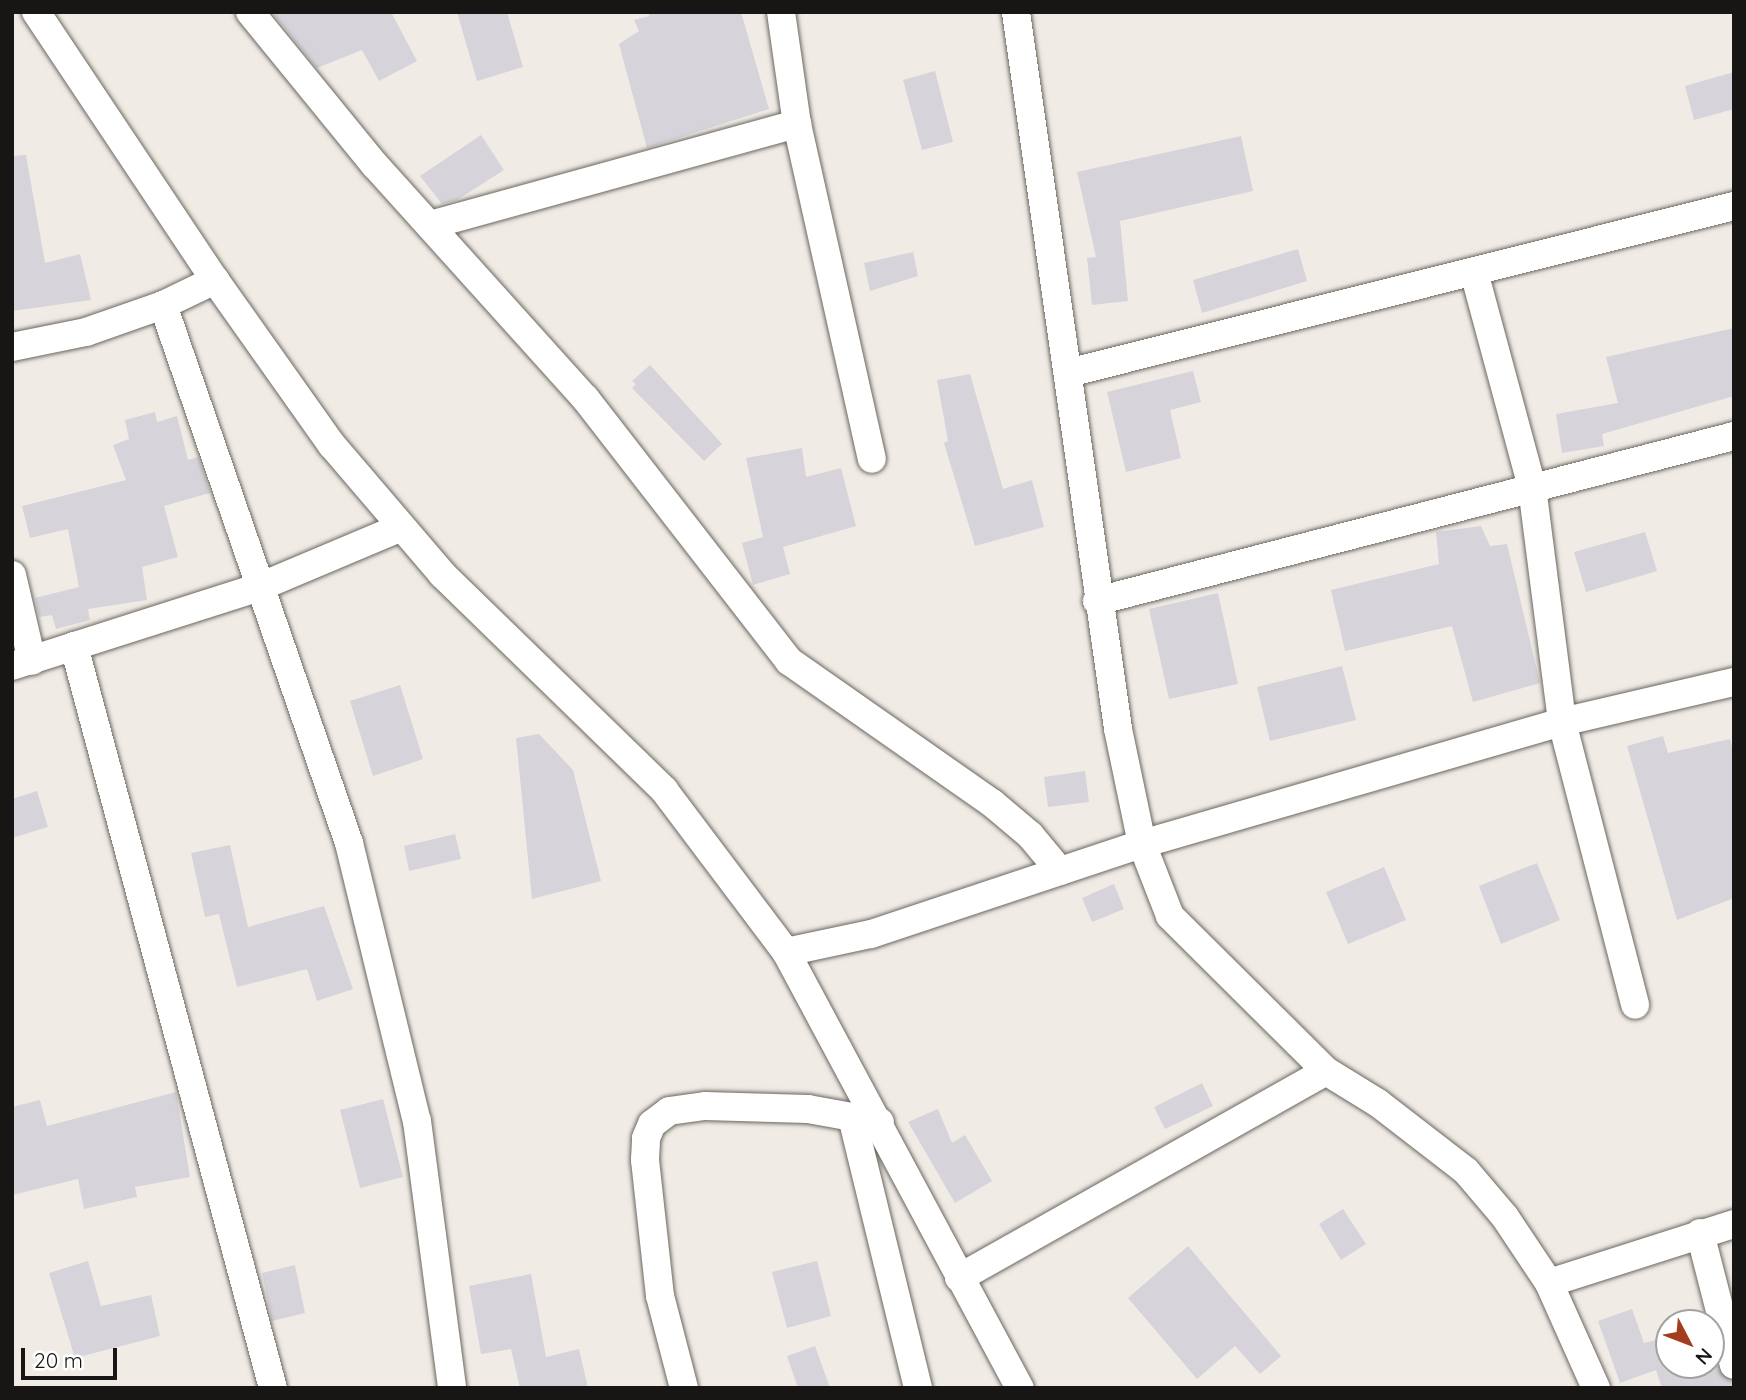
<!DOCTYPE html>
<html>
<head>
<meta charset="utf-8">
<style>
	body { margin:0 }
	#map { position:relative; width:1746px; height:1400px; overflow:hidden; background:#f0ece5; font-family:Quicksand,sans-serif }
	div>[style] { position:absolute }
	[style*='--x'] { left:calc(var(--x)*1px); top:calc(var(--y)*1px); width:calc(var(--w)*1px); rotate:calc(var(--a)*1deg) }
	.building>* { inset:0; background:#d6d3db }
	.roads { filter:drop-shadow(0 0 2px #6b6760) drop-shadow(0 0 2px #6b6760) }
	.street>* { height:28px; margin:-14px; padding:0 14px; transform-origin:14px; border-radius:14px; background:#fff }
	span { translate:-50% -50%; white-space:nowrap; text-align:center; line-height:1.15; -webkit-text-stroke:5px #fff; paint-order:stroke }
	.frame { position:absolute; inset:0; border:14px solid #181614; pointer-events:none }
	.north { position:absolute; left:1655px; top:1309px; width:70px; height:70px; box-sizing:border-box; background:#fff; border:2px solid #a3a2a1; border-radius:50%; rotate:132deg; font-size:19px; font-weight:700; line-height:28px; text-align:center; color:#181614 }
	.north::after { content:''; display:block; margin:auto; width:24px; height:32px; background:#a43d1e; clip-path:polygon(50% 0,100% 100%,50% 72%,0 100%) }
	.scale { position:absolute; left:21px; top:1348px; width:96px; height:32px; box-sizing:border-box; border:4px solid #181614; border-top:0; padding-left:9px; font-size:21px; line-height:24px; white-space:nowrap; color:#181614; -webkit-text-stroke:5px #fff; paint-order:stroke }
</style>
</head>
<body>
<div id="map">
	<div class="building">
		<div style="clip-path:polygon(272px 12px,391px 12px,417px 61px,379px 81px,362px 50px,317px 68px)"></div>
		<div style="clip-path:polygon(457px 12px,507px 12px,523px 67px,477px 81px)"></div>
		<div style="clip-path:polygon(648px 12px,741px 12px,769px 109px,647px 148px,619px 44px,639px 31px,634px 20px,649px 16px)"></div>
		<div style="clip-path:polygon(935px 71px,953px 142px,922px 150px,903px 80px)"></div>
		<div style="clip-path:polygon(1734px 72px,1734px 109px,1694px 120px,1685px 86px)"></div>
		<div style="clip-path:polygon(481px 135px,504px 170px,457px 200px,442px 204px,420px 176px)"></div>
		<div style="clip-path:polygon(1241px 136px,1253px 191px,1120px 221px,1128px 301px,1092px 305px,1087px 258px,1096px 257px,1077px 172px)"></div>
		<div style="clip-path:polygon(26px 155px,45px 263px,80px 254px,91px 300px,12px 311px,12px 156px)"></div>
		<div style="clip-path:polygon(1298px 249px,1307px 281px,1202px 313px,1193px 280px)"></div>
		<div style="clip-path:polygon(913px 252px,918px 276px,870px 291px,864px 263px)"></div>
		<div style="clip-path:polygon(1734px 328px,1734px 396px,1602px 434px,1604px 446px,1562px 453px,1556px 414px,1618px 403px,1606px 357px)"></div>
		<div style="clip-path:polygon(650px 365px,722px 444px,704px 461px,632px 388px,636px 384px,632px 381px)"></div>
		<div style="clip-path:polygon(1193px 371px,1201px 402px,1170px 410px,1181px 458px,1126px 472px,1107px 392px)"></div>
		<div style="clip-path:polygon(970px 374px,1003px 489px,1032px 480px,1044px 527px,975px 546px,944px 443px,948px 441px,937px 380px)"></div>
		<div style="clip-path:polygon(155px 412px,157px 422px,177px 416px,188px 460px,198px 457px,210px 493px,164px 506px,178px 557px,142px 567px,147px 600px,88px 609px,90px 620px,56px 629px,52px 615px,39px 617px,35px 598px,79px 587px,68px 529px,30px 538px,22px 506px,126px 480px,113px 445px,129px 439px,125px 420px)"></div>
		<div style="clip-path:polygon(802px 448px,806px 477px,841px 468px,856px 526px,783px 547px,790px 574px,753px 585px,742px 543px,763px 537px,746px 458px)"></div>
		<div style="clip-path:polygon(1481px 526px,1490px 546px,1507px 544px,1540px 683px,1473px 702px,1452px 626px,1345px 651px,1331px 590px,1439px 564px,1436px 532px)"></div>
		<div style="clip-path:polygon(1645px 532px,1657px 571px,1586px 592px,1574px 552px)"></div>
		<div style="clip-path:polygon(1218px 593px,1238px 684px,1169px 699px,1149px 609px)"></div>
		<div style="clip-path:polygon(1342px 666px,1356px 720px,1270px 741px,1257px 687px)"></div>
		<div style="clip-path:polygon(400px 685px,423px 759px,373px 776px,350px 701px)"></div>
		<div style="clip-path:polygon(539px 734px,573px 770px,601px 881px,532px 899px,516px 738px)"></div>
		<div style="clip-path:polygon(1663px 736px,1668px 753px,1730px 739px,1734px 755px,1734px 898px,1677px 920px,1627px 746px)"></div>
		<div style="clip-path:polygon(1085px 771px,1089px 802px,1048px 807px,1044px 777px)"></div>
		<div style="clip-path:polygon(37px 791px,48px 827px,12px 838px,12px 799px)"></div>
		<div style="clip-path:polygon(455px 834px,461px 859px,409px 871px,404px 846px)"></div>
		<div style="clip-path:polygon(230px 845px,248px 927px,324px 906px,353px 989px,317px 1001px,307px 969px,237px 987px,219px 914px,205px 917px,191px 853px)"></div>
		<div style="clip-path:polygon(1537px 863px,1560px 920px,1501px 944px,1479px 886px)"></div>
		<div style="clip-path:polygon(1384px 867px,1406px 920px,1348px 944px,1326px 892px)"></div>
		<div style="clip-path:polygon(1114px 884px,1124px 909px,1092px 922px,1082px 898px)"></div>
		<div style="clip-path:polygon(1202px 1083px,1213px 1106px,1165px 1129px,1154px 1107px)"></div>
		<div style="clip-path:polygon(176px 1092px,190px 1177px,135px 1187px,137px 1197px,84px 1209px,78px 1179px,12px 1195px,12px 1107px,40px 1100px,47px 1126px)"></div>
		<div style="clip-path:polygon(383px 1099px,403px 1177px,360px 1188px,340px 1110px)"></div>
		<div style="clip-path:polygon(938px 1109px,952px 1143px,965px 1135px,992px 1181px,955px 1203px,908px 1122px)"></div>
		<div style="clip-path:polygon(1343px 1209px,1366px 1244px,1341px 1260px,1319px 1224px)"></div>
		<div style="clip-path:polygon(1188px 1246px,1281px 1356px,1260px 1374px,1235px 1346px,1197px 1379px,1128px 1298px)"></div>
		<div style="clip-path:polygon(88px 1261px,101px 1306px,151px 1295px,160px 1336px,75px 1358px,49px 1273px)"></div>
		<div style="clip-path:polygon(817px 1261px,831px 1316px,787px 1328px,772px 1272px)"></div>
		<div style="clip-path:polygon(295px 1265px,305px 1313px,272px 1321px,262px 1273px)"></div>
		<div style="clip-path:polygon(531px 1274px,546px 1357px,579px 1349px,588px 1388px,520px 1388px,511px 1349px,481px 1354px,469px 1286px)"></div>
		<div style="clip-path:polygon(1632px 1309px,1644px 1343px,1669px 1337px,1669px 1365px,1711px 1365px,1711px 1342px,1718px 1370px,1734px 1381px,1734px 1388px,1662px 1388px,1656px 1370px,1620px 1383px,1598px 1321px)"></div>
		<div style="clip-path:polygon(815px 1346px,830px 1388px,798px 1388px,787px 1356px)"></div>
	</div>
	<div class="roads">
		<div class="street">
			<div style="--x:36;--y:12;--w:322;--a:56.3"></div>
			<div style="--x:215;--y:280;--w:202;--a:54.7"></div>
			<div style="--x:332;--y:445;--w:170;--a:49.5"></div>
			<div style="--x:442;--y:574;--w:310;--a:44.2"></div>
			<div style="--x:664;--y:790;--w:203;--a:53"></div>
			<div style="--x:786;--y:952;--w:495;--a:61.8"></div>
			<div style="--x:250;--y:12;--w:198;--a:50.8"></div>
			<div style="--x:375;--y:165;--w:314;--a:48"></div>
			<div style="--x:585;--y:398;--w:333;--a:52.2"></div>
			<div style="--x:789;--y:661;--w:248;--a:35"></div>
			<div style="--x:992;--y:803;--w:50;--a:40.1"></div>
			<div style="--x:1030;--y:835;--w:47;--a:50.2"></div>
			<div style="--x:781;--y:12;--w:113;--a:81.9"></div>
			<div style="--x:797;--y:124;--w:343;--a:77.4"></div>
			<div style="--x:1016;--y:12;--w:724;--a:81.9"></div>
			<div style="--x:1118;--y:729;--w:117;--a:78.2"></div>
			<div style="--x:1142;--y:844;--w:77;--a:68.7"></div>
			<div style="--x:1170;--y:916;--w:220;--a:44.8"></div>
			<div style="--x:1326;--y:1071;--w:61;--a:31.6"></div>
			<div style="--x:1378;--y:1103;--w:111;--a:37.7"></div>
			<div style="--x:1466;--y:1171;--w:60;--a:49.7"></div>
			<div style="--x:1505;--y:1217;--w:79;--a:56.3"></div>
			<div style="--x:1549;--y:1283;--w:115;--a:65.9"></div>
			<div style="--x:430;--y:225;--w:381;--a:-15.4"></div>
			<div style="--x:1474;--y:272;--w:223;--a:74.9"></div>
			<div style="--x:1532;--y:487;--w:237;--a:82.7"></div>
			<div style="--x:1562;--y:722;--w:292;--a:75.5"></div>
			<div style="--x:163;--y:305;--w:569;--a:70.93"></div>
			<div style="--x:349;--y:843;--w:286;--a:76.3"></div>
			<div style="--x:417;--y:1121;--w:269;--a:82.5"></div>
			<div style="--x:12;--y:347;--w:76;--a:-11.5"></div>
			<div style="--x:86;--y:332;--w:82;--a:-19.3"></div>
			<div style="--x:163;--y:305;--w:58;--a:-25.7"></div>
			<div style="--x:1068;--y:373;--w:687;--a:-14.08"></div>
			<div style="--x:12;--y:575;--w:88;--a:76.9"></div>
			<div style="--x:1097;--y:601;--w:658;--a:-14.52"></div>
			<div style="--x:74;--y:646;--w:768;--a:74.99"></div>
			<div style="--x:12;--y:666;--w:262;--a:-17.7"></div>
			<div style="--x:262;--y:586;--w:149;--a:-22.9"></div>
			<div style="--x:786;--y:952;--w:87;--a:-12"></div>
			<div style="--x:871;--y:934;--w:286;--a:-18.4"></div>
			<div style="--x:1142;--y:844;--w:437;--a:-16.2"></div>
			<div style="--x:1562;--y:722;--w:177;--a:-13.1"></div>
			<div style="--x:852;--y:1117;--w:279;--a:76.3"></div>
			<div style="--x:1700;--y:1233;--w:136;--a:75.6"></div>
			<div style="--x:959;--y:1278;--w:421;--a:-29.4"></div>
			<div style="--x:1549;--y:1283;--w:194;--a:-17.7"></div>
			<div style="--x:684;--y:1388;--w:95;--a:-104.6"></div>
			<div style="--x:660;--y:1296;--w:137;--a:-96.3"></div>
			<div style="--x:645;--y:1160;--w:22;--a:-87"></div>
			<div style="--x:646;--y:1138;--w:15;--a:-67"></div>
			<div style="--x:652;--y:1124;--w:21;--a:-37"></div>
			<div style="--x:669;--y:1111;--w:36;--a:-8"></div>
			<div style="--x:705;--y:1106;--w:103;--a:1.7"></div>
			<div style="--x:808;--y:1109;--w:73;--a:10.2"></div>
		</div>
	</div>
	<div class="frame"></div>
	<div class="north">N</div>
	<div class="scale">20 m</div>
</div>
</body>
</html>
